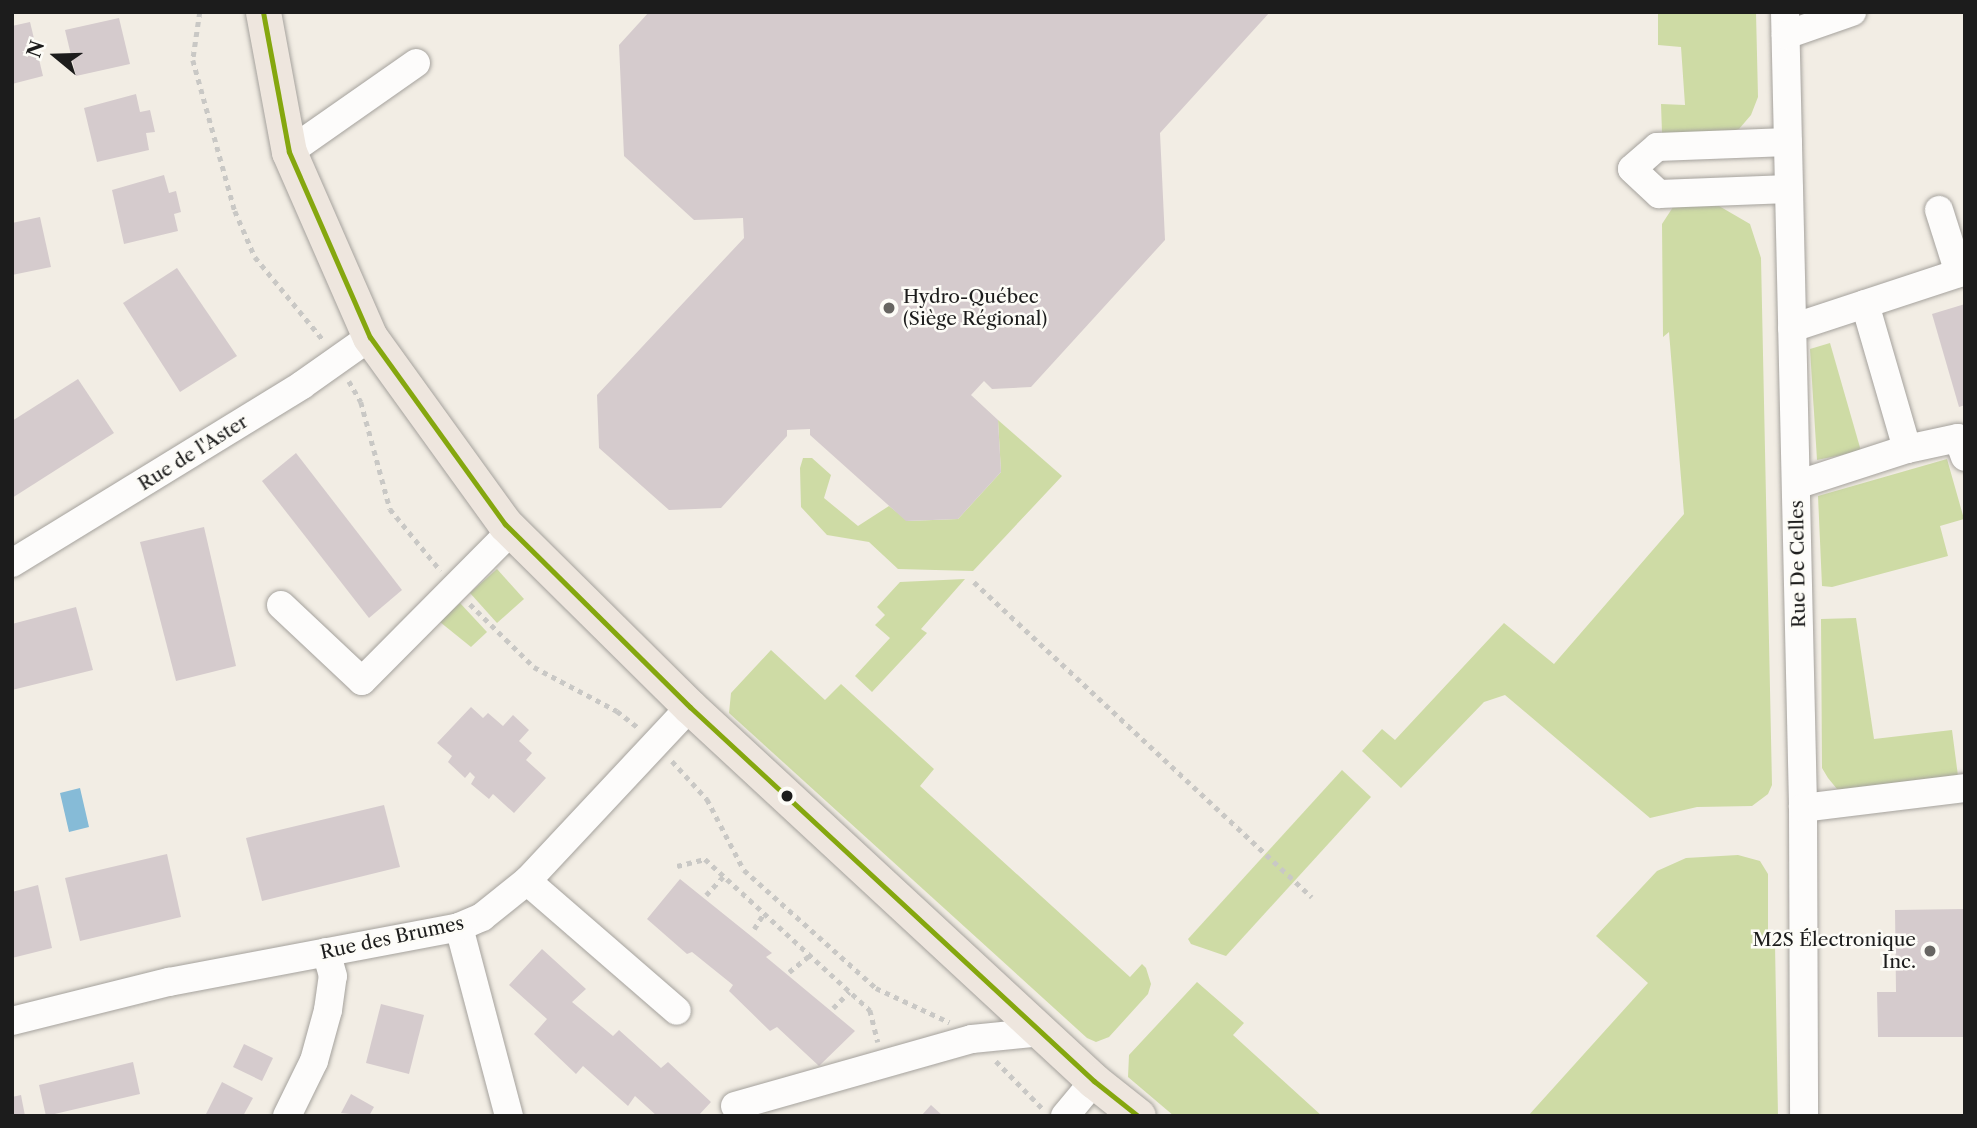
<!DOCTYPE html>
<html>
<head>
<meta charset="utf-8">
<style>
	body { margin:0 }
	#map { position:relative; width:1977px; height:1128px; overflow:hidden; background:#f2ede4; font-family:"Libre Caslon Text",serif }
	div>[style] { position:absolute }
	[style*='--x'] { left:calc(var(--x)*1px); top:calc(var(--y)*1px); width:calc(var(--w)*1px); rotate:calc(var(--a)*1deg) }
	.green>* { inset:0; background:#cedba5 }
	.water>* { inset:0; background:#86bbd7 }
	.building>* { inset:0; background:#d5cbcd }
	.path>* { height:4.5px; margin-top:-2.25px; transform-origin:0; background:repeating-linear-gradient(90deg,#c9c8c5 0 5px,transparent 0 10px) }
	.roads { filter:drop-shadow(0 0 2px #a5a29d) drop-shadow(0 0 2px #a5a29d) }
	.minor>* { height:28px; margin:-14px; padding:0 14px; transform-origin:14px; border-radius:14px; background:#fdfcfb }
	.major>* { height:35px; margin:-17.5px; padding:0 17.5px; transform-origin:17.5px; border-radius:17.5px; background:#eee6de }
	.bus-1>* { height:5px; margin:-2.5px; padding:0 2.5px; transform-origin:2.5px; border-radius:2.5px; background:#85a70f }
	.dots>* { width:19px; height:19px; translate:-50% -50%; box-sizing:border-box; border:4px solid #fdfcf7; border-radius:50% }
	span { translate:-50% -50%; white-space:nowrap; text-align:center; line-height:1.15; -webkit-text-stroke:5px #fdfcf7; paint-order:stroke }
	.poi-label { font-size:19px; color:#1c1c1c }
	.left { translate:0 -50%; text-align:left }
	.right { translate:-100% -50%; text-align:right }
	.street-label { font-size:19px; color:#1c1c1c }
	.frame { position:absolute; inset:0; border:14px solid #1c1c1c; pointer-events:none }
	.north { position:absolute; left:21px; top:21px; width:70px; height:70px; -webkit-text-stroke:5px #fdfcf7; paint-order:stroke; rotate:289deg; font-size:19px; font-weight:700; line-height:28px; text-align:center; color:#1c1c1c }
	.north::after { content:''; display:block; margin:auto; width:24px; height:32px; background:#1c1c1c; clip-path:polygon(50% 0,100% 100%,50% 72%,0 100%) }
</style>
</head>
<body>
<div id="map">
	<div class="green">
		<div style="clip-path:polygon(1658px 12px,1756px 12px,1758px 97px,1751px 115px,1739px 129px,1724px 133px,1662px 133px,1661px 104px,1685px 105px,1681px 47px,1658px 45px)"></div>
		<div style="clip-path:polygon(1719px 206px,1750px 224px,1761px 258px,1772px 785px,1768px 794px,1752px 806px,1697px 807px,1650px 818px,1505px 695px,1484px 702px,1401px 788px,1362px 751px,1382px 729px,1395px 740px,1504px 623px,1554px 664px,1684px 514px,1669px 332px,1663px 337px,1662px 224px,1673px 207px)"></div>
		<div style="clip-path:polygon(1830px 343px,1861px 451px,1817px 460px,1810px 349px)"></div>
		<div style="clip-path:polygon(998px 420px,1062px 476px,973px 571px,898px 569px,869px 542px,827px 535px,801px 507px,800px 468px,803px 458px,812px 458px,831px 475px,824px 498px,858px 526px,889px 506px,908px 521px,958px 519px,1001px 472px)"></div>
		<div style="clip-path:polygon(1947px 459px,1964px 519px,1940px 526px,1948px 556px,1832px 587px,1822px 586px,1818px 496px)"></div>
		<div style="clip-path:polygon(497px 569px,524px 599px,497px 623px,470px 593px)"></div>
		<div style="clip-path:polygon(965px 579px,921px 629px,927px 633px,872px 692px,855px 676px,890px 638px,875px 625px,885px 615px,877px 607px,900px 582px)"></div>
		<div style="clip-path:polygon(460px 603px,487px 632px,471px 647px,440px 622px)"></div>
		<div style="clip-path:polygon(1856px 618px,1874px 739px,1952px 730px,1958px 776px,1852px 790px,1837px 789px,1828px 778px,1822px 768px,1821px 619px)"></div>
		<div style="clip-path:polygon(771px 650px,825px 700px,841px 684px,934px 769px,920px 786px,1130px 977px,1142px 964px,1146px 968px,1151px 984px,1148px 994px,1109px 1037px,1096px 1042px,1087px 1038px,729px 713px,731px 693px)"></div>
		<div style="clip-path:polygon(1342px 770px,1371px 797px,1226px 956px,1191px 944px,1188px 939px)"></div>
		<div style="clip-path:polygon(1738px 855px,1760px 861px,1768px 874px,1768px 942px,1775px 944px,1778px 1116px,1528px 1116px,1648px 983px,1596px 936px,1657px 871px,1686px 858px)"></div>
		<div style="clip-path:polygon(1197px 982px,1244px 1023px,1233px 1035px,1322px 1116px,1174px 1116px,1128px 1077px,1129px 1055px)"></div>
	</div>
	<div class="water">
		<div style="clip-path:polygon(80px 788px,89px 827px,69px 832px,60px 793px)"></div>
	</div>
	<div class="building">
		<div style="clip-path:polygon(649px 12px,1270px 12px,1160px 133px,1165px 240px,1031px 387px,992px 389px,984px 381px,971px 395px,998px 420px,1001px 472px,958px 519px,906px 521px,810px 435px,810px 429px,787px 430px,787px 436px,721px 508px,669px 510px,599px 448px,597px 395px,744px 238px,743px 218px,694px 220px,624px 156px,619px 45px)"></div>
		<div style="clip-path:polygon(119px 18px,130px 64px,76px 76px,65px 30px)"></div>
		<div style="clip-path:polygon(30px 22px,43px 76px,12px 84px,12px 26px)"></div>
		<div style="clip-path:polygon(136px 94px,140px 112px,150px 110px,155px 132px,146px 133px,149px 150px,97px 162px,84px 108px)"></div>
		<div style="clip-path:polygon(164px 175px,169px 193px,176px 191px,181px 212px,174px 214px,178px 231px,124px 244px,112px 190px)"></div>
		<div style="clip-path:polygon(40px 217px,51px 267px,12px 275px,12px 223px)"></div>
		<div style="clip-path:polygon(177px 268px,237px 356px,180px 392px,123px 303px)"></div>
		<div style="clip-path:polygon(1965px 304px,1965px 405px,1959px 407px,1932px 314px)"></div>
		<div style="clip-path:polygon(78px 379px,114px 433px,12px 498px,12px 421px)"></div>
		<div style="clip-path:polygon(296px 453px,402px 590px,369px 618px,262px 481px)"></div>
		<div style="clip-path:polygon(204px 527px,236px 666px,176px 681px,140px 542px)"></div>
		<div style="clip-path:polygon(76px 607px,93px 670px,12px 690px,12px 624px)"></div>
		<div style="clip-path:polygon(471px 707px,483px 718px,488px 713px,503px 726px,513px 715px,529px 730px,519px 741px,532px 753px,526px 760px,546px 778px,514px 813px,493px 794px,489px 799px,471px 784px,475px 777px,470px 772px,465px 778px,448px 762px,452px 756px,437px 743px)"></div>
		<div style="clip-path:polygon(384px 805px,400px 867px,262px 901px,246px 838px)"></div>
		<div style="clip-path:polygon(167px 854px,181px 917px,80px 941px,65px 878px)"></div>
		<div style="clip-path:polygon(680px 879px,772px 953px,766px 957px,855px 1031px,819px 1066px,777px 1027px,770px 1031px,729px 991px,733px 985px,692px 952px,687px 954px,647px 919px)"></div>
		<div style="clip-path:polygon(38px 885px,52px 948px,12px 958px,12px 892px)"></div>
		<div style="clip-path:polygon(1965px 909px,1965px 1037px,1878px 1037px,1877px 992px,1896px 992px,1895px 910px)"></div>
		<div style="clip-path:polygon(542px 949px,586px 989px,572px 1002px,613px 1036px,619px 1030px,661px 1068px,668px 1062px,711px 1102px,698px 1116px,657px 1116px,635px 1096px,628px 1106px,583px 1066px,576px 1074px,534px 1034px,547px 1019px,509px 985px)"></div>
		<div style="clip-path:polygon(381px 1004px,424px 1015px,409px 1074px,366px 1063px)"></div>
		<div style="clip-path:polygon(244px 1044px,273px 1058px,262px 1081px,233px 1067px)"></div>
		<div style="clip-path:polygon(133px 1062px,140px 1094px,46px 1116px,39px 1085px)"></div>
		<div style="clip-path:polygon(222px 1082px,253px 1098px,243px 1116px,205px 1116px)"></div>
		<div style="clip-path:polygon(351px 1094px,374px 1107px,369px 1116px,341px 1113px)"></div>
		<div style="clip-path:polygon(21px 1095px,25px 1116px,12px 1116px,12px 1097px)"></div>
		<div style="clip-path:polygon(931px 1105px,943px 1116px,921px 1116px)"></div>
	</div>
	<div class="path">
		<div style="--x:200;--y:12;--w:49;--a:98.3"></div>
		<div style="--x:193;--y:60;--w:157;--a:74.5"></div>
		<div style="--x:235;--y:211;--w:50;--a:66.5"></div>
		<div style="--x:255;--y:257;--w:109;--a:50.6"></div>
		<div style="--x:349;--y:381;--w:24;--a:60"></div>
		<div style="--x:361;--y:402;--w:111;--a:74.8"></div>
		<div style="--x:390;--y:509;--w:80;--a:50.6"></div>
		<div style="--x:974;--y:582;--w:462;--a:43"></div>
		<div style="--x:470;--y:604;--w:90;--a:44.5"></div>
		<div style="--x:534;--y:667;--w:94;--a:27.9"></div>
		<div style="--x:617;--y:711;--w:28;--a:38"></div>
		<div style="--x:672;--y:761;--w:52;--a:47.4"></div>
		<div style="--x:707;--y:799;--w:80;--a:62.5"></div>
		<div style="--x:744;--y:870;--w:177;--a:41.8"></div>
		<div style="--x:876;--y:988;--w:81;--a:25"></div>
		<div style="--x:677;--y:866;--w:29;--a:-14"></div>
		<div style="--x:705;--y:859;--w:224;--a:42.5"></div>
		<div style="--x:870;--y:1010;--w:33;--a:76"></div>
		<div style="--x:706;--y:895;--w:25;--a:-47"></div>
		<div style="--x:754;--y:929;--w:19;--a:-58"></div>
		<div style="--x:789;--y:972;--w:27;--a:-39"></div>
		<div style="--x:833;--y:1008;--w:23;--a:-45"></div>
		<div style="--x:996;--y:1061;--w:69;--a:45.6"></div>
	</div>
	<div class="roads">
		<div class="minor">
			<div style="--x:1785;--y:12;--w:796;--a:88.7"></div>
			<div style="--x:1803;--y:808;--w:308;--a:89.8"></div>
			<div style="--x:1786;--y:35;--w:70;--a:-19.2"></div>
			<div style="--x:1788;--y:142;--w:131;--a:177.8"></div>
			<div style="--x:1657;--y:147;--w:33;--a:139"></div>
			<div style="--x:1632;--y:169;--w:37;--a:43"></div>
			<div style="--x:1659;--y:194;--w:130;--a:-2.2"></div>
			<div style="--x:289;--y:152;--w:155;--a:-35"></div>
			<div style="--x:1939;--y:210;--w:66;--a:72.4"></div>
			<div style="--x:1865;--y:304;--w:151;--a:73.8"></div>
			<div style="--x:1907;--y:449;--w:52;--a:-12.2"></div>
			<div style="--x:1958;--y:438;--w:20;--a:70"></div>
			<div style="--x:1792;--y:328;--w:182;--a:-18.2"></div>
			<div style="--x:1796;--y:485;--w:117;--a:-18"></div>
			<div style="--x:12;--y:563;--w:340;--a:-31.5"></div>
			<div style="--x:302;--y:385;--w:83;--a:-35.2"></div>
			<div style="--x:281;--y:605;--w:111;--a:43.2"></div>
			<div style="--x:362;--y:681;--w:211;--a:-45.2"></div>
			<div style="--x:1803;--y:808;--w:163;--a:-7"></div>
			<div style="--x:527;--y:881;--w:198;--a:40.9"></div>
			<div style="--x:459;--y:927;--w:196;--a:75.2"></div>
			<div style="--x:12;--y:1021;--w:162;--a:-14"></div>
			<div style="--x:169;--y:982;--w:295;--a:-10.7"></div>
			<div style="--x:459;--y:927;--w:25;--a:-23"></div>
			<div style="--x:482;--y:917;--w:58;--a:-38.7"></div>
			<div style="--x:527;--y:881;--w:238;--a:-46.9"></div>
			<div style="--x:735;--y:1106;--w:246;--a:-15.8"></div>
			<div style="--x:972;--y:1039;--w:70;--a:-5.7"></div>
			<div style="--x:287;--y:1116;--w:61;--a:-63.9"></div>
			<div style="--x:314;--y:1061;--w:53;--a:-74.6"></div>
			<div style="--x:328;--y:1010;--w:34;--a:-82"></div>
			<div style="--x:333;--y:976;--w:25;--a:-106"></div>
			<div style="--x:1065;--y:1116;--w:45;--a:-50.4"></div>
		</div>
		<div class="major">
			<div style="--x:263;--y:12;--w:142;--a:79.5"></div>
			<div style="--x:289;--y:152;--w:202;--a:66.4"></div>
			<div style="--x:370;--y:337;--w:231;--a:54.2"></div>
			<div style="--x:505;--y:524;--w:260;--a:44.7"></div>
			<div style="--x:690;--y:707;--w:551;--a:42.79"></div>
			<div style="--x:1094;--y:1081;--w:56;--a:38.5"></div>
		</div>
	</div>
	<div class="bus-1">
		<div style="--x:263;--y:12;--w:142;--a:79.5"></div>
		<div style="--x:289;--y:152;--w:202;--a:66.4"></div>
		<div style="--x:370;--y:337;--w:231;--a:54.2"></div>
		<div style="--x:505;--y:524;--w:260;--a:44.7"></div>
		<div style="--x:690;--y:707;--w:551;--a:42.79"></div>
		<div style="--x:1094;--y:1081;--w:56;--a:38.5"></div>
	</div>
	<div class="dots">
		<div style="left:889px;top:308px;background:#676562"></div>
		<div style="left:787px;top:796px;background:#1c1c1c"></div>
		<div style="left:1930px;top:951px;background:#676562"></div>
	</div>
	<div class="poi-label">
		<span class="left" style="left:903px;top:308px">Hydro-Québec<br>(Siège Régional)</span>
		<span class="right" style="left:1916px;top:951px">M2S Électronique<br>Inc.</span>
	</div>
	<div class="street-label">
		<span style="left:193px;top:453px;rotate:-32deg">Rue de l'Aster</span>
		<span style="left:1798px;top:564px;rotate:-91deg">Rue De Celles</span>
		<span style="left:392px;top:938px;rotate:-12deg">Rue des Brumes</span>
	</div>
	<div class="frame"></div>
	<div class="north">N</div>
</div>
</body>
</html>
